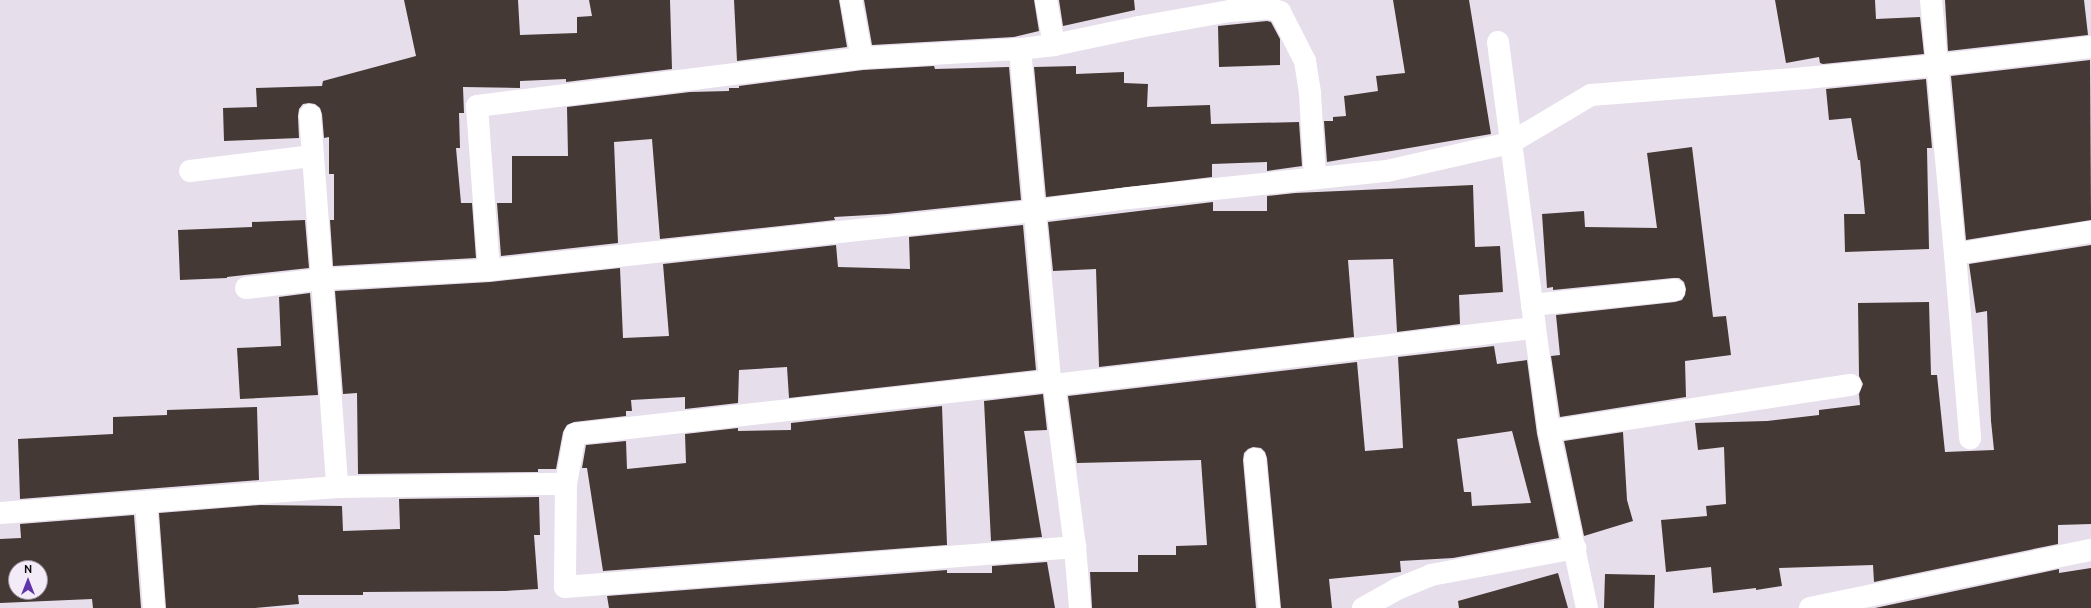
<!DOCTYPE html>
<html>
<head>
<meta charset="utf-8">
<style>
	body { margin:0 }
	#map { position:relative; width:2091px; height:608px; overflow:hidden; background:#e6deeb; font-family:Ubuntu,sans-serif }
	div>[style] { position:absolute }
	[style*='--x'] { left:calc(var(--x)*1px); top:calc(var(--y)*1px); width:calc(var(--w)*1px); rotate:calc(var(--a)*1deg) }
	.building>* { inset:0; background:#453935 }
	.street>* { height:22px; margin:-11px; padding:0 11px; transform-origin:11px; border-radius:11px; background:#fff }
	span { translate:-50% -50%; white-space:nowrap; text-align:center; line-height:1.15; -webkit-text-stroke:4px #f3ebf8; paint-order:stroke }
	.north { position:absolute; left:8px; top:560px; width:40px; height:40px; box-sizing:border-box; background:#f3ebf8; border:1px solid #97919b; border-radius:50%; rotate:0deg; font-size:11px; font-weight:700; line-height:16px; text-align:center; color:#0d0b0f }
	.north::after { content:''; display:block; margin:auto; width:14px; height:18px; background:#6234ac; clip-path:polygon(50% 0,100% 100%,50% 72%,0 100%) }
</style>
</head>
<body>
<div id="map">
	<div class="building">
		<div style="clip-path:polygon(404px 0,518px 0,520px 35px,577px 33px,577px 17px,592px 16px,589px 0,670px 0,672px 69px,566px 82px,566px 79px,520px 81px,520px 88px,463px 87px,464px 113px,459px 113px,460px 148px,456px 148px,461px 203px,472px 203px,476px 258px,333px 266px,330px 220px,334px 220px,334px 174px,329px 174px,329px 137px,324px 138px,322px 114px,320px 108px,315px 104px,309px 103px,303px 104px,299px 109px,298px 116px,299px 138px,224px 141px,223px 108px,257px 107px,256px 88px,322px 86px,323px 81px,416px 56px)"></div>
		<div style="clip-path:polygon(734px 0,839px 0,847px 47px,737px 61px)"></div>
		<div style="clip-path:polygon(864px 0,1034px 0,1039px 31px,1014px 37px,872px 45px)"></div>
		<div style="clip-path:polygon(1059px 0,1134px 0,1135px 10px,1063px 26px)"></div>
		<div style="clip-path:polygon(1393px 0,1469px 0,1491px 134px,1327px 162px,1324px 121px,1333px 121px,1333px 117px,1346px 116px,1344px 96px,1378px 91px,1376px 76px,1405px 73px)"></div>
		<div style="clip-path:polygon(1775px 0,1875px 0,1876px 19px,1920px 17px,1924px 54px,1823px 64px,1820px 63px,1819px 57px,1786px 63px)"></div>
		<div style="clip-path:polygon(1945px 0,2084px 0,2088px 35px,1948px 51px)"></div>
		<div style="clip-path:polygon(1267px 21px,1271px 22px,1280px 39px,1280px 65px,1219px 67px,1218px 26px)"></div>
		<div style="clip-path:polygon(2090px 60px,2091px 220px,1966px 240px,1951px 76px)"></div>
		<div style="clip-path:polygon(934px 66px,935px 69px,1009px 67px,1021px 200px,887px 214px,834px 217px,835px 220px,660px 239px,652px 139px,614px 142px,618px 243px,501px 256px,497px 203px,512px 203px,512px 156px,568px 156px,567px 107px,690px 92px,729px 91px,729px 88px,739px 88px,739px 86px,863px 70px)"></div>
		<div style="clip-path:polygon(1076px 66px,1076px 74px,1124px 72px,1124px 83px,1148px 84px,1147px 107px,1210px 105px,1211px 124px,1299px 122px,1302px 166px,1267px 171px,1267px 162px,1212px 164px,1212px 177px,1046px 197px,1034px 67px)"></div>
		<div style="clip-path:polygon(1926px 79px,1932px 148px,1927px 148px,1929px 249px,1845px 252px,1844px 214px,1865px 214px,1860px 160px,1858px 160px,1851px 118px,1829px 120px,1826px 89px)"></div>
		<div style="clip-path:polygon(1692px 147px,1713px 317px,1726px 316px,1731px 355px,1685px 361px,1686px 397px,1560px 417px,1551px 356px,1560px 355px,1556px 315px,1675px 302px,1682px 300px,1685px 295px,1686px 289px,1684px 282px,1679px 278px,1673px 278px,1553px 290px,1553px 287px,1547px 288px,1542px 214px,1584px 211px,1585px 227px,1657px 228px,1647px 153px)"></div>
		<div style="clip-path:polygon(1473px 185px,1475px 247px,1500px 246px,1503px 292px,1459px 295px,1460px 324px,1397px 332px,1393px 259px,1348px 260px,1354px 337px,1099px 367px,1096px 269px,1053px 271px,1048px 222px,1213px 202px,1213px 211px,1267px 211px,1267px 196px,1295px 193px)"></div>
		<div style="clip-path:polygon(305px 220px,309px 268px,227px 277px,227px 278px,180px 280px,178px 230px,252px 227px,252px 222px)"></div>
		<div style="clip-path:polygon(1023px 225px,1036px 370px,789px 398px,787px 367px,739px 370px,738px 403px,685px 409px,685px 397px,631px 400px,632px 411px,626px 411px,626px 416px,574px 422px,567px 425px,563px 432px,556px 469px,538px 469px,538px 472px,358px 474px,357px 393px,343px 394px,335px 291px,490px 282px,620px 268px,623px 338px,669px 336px,663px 264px,836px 245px,838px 267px,910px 269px,909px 237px)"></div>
		<div style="clip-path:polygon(2091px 245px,2091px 524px,2058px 525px,2058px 544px,1874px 582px,1873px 565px,1779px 568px,1782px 586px,1756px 590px,1756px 588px,1713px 593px,1711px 567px,1666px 572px,1661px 520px,1707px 516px,1706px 506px,1726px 504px,1724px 447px,1698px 450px,1695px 423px,1767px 421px,1819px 415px,1819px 410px,1860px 405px,1859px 394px,1863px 384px,1859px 376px,1858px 303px,1929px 302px,1931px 375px,1937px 375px,1945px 452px,1994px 450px,1991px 421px,1987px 311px,1976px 313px,1969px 264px)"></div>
		<div style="clip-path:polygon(310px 293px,318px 395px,240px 399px,237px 348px,281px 346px,279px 297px)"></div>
		<div style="clip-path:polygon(evenodd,1494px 346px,1497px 364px,1527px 360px,1537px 434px,1559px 538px,1453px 558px,1400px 561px,1401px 572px,1329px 579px,1332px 608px,1281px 608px,1267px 458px,1265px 452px,1261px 448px,1253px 447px,1248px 449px,1244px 453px,1243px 460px,1256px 608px,1092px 608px,1090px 572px,1138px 572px,1138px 555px,1176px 555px,1176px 546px,1207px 545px,1201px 460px,1077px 463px,1068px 396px,1357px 362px,1365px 451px,1403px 448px,1398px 357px,1494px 346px,1512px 431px,1531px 503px,1472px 506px,1471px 492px,1464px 492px,1457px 439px,1512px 431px)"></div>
		<div style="clip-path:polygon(1043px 394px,1047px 430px,1024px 431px,1042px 537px,991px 541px,984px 401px)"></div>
		<div style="clip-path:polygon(942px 406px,947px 545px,603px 571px,587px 468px,582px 468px,586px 445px,626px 441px,627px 469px,686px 463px,685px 434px,738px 428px,738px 431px,791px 430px,791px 423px)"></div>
		<div style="clip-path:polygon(257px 407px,259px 480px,20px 499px,18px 439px,113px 434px,113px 417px,167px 415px,167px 410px)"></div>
		<div style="clip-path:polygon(1623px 432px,1627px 500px,1633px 521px,1584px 536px,1564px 441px)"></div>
		<div style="clip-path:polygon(539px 497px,540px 535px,534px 535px,538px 589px,505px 591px,363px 592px,363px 595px,298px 595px,299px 604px,255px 608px,166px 608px,159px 513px,260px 505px,342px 506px,343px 531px,400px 529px,399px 499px)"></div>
		<div style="clip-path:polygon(evenodd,134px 515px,141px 608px,93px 608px,92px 599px,0 603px,0 539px,21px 538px,20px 524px,134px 515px,16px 568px,40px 568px,40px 592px,16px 592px,16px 568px)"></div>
		<div style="clip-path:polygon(1047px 562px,1055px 608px,609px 608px,607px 596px,947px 570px,947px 573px,992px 573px,992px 566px)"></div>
		<div style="clip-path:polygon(2091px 568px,2091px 608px,1875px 608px,2059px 569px,2059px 573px)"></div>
		<div style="clip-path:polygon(1558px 573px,1568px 608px,1459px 608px,1458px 601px)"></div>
		<div style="clip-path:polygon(1605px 574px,1655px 575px,1654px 608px,1604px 608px)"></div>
	</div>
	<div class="street">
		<div style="--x:851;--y:0;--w:59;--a:79.3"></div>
		<div style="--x:1046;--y:0;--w:46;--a:79.9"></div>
		<div style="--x:1054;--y:45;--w:34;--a:173"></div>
		<div style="--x:1020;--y:49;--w:333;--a:84.8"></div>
		<div style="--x:1050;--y:381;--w:6;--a:45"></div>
		<div style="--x:1054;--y:385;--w:163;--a:82.6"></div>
		<div style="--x:1075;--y:547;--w:61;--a:85.3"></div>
		<div style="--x:1931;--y:0;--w:255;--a:84.6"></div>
		<div style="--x:1955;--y:254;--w:138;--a:-9.2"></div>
		<div style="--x:1498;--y:42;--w:288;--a:82.6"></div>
		<div style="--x:1054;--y:45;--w:87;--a:-12"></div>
		<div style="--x:1139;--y:27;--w:92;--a:-10"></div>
		<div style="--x:1230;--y:11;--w:39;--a:-4"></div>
		<div style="--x:1269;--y:8;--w:12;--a:20"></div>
		<div style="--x:1280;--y:12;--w:55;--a:63"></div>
		<div style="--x:1305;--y:61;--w:33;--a:81"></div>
		<div style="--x:1310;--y:94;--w:84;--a:86.6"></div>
		<div style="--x:310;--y:115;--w:373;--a:85.8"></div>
		<div style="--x:190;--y:171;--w:124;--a:-7"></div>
		<div style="--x:1955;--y:254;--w:185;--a:85.3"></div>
		<div style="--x:489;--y:270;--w:164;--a:-94.2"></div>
		<div style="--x:477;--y:106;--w:388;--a:-7.1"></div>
		<div style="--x:862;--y:58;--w:158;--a:-3.3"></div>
		<div style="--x:246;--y:288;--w:78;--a:-6.7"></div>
		<div style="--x:323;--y:279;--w:166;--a:-3.1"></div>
		<div style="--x:489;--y:270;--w:548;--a:-6.18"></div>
		<div style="--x:1034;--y:211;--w:96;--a:-7.8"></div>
		<div style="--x:1129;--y:198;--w:259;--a:-6"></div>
		<div style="--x:1387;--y:171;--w:126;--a:-12.8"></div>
		<div style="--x:1510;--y:143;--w:94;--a:-30.7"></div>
		<div style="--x:1591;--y:95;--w:216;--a:-4.5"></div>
		<div style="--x:1806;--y:78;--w:133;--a:-5.6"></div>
		<div style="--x:1938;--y:65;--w:154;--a:-6.7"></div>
		<div style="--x:1532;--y:305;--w:143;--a:-6"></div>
		<div style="--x:1054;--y:385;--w:484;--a:-6.8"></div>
		<div style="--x:1535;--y:328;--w:104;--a:82.3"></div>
		<div style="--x:1549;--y:431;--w:181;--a:77.9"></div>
		<div style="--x:1549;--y:431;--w:305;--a:-8.7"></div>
		<div style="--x:1255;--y:459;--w:150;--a:84.6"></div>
		<div style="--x:566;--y:484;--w:103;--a:90.6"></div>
		<div style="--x:565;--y:587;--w:512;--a:-4.48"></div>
		<div style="--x:146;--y:502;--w:106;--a:85.7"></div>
		<div style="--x:0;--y:513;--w:338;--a:-4.4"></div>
		<div style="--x:337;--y:487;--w:229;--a:-0.8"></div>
		<div style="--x:566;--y:484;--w:51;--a:-79.8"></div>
		<div style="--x:575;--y:434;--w:478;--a:-6.4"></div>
		<div style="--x:1363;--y:608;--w:39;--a:-29"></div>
		<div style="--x:1397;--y:589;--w:37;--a:-22"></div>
		<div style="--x:1431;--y:575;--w:147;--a:-10.6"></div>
		<div style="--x:1810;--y:608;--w:287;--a:-11.7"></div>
	</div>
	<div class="north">N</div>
</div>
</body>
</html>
